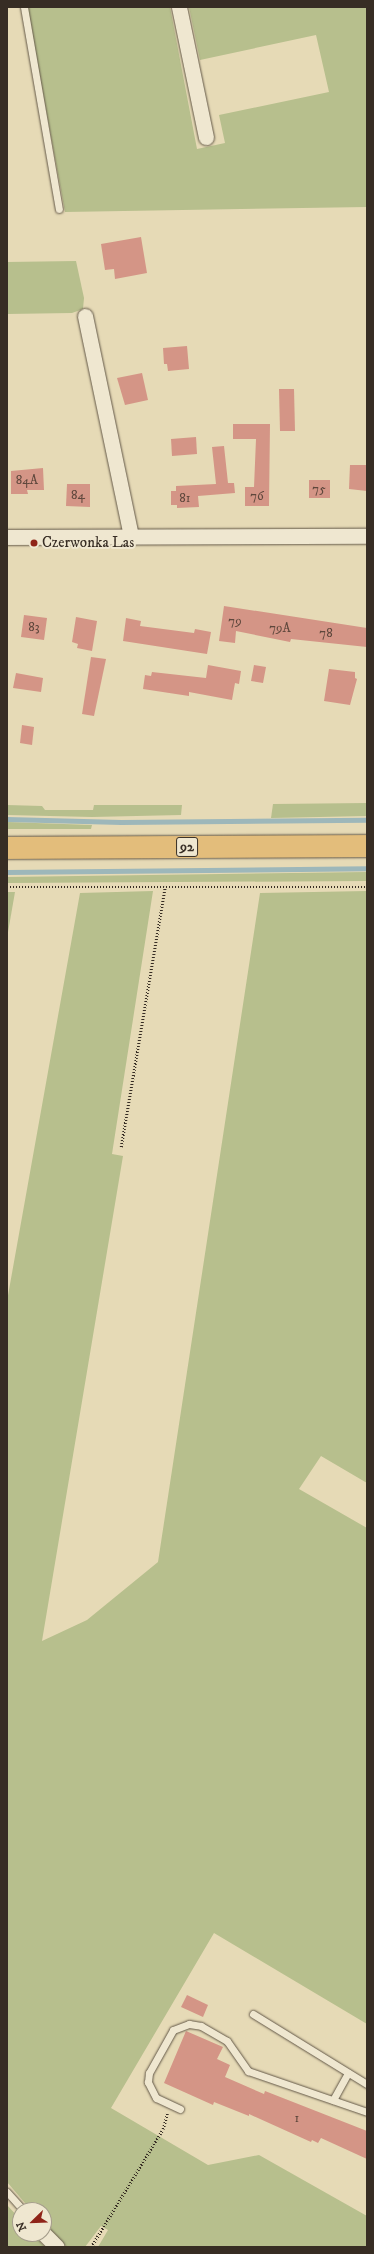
<!DOCTYPE html>
<html>
<head>
<meta charset="utf-8">
<style>
	body { margin:0 }
	#map { position:relative; width:374px; height:2254px; overflow:hidden; background:#e6dab6; font-family:"IM FELL DW Pica",serif }
	div>[style] { position:absolute }
	[style*='--x'] { left:calc(var(--x)*1px); top:calc(var(--y)*1px); width:calc(var(--w)*1px); rotate:calc(var(--a)*1deg) }
	.green>* { inset:0; background:#b7bf8d }
	.stream>* { height:4.5px; margin:-2.25px; padding:0 2.25px; transform-origin:2.25px; border-radius:2.25px; background:#9db7ba }
	.building>* { inset:0; background:#d49586 }
	.path>* { height:2.5px; margin-top:-1.25px; transform-origin:0; background:repeating-linear-gradient(90deg,#372d24 0 1px,transparent 0 3px) }
	.roads { filter:drop-shadow(0 0 1px #635848) drop-shadow(0 0 1px #635848) }
	.lane>* { height:7px; margin:-3.5px; padding:0 3.5px; transform-origin:3.5px; border-radius:3.5px; background:#efe7d0 }
	.street>* { height:15px; margin:-7.5px; padding:0 7.5px; transform-origin:7.5px; border-radius:7.5px; background:#efe7d0 }
	.primary>* { height:22px; margin:-11px; padding:0 11px; transform-origin:11px; border-radius:11px; background:#e3bd7b }
	.dots>* { width:11px; height:11px; translate:-50% -50%; box-sizing:border-box; border:2px solid #efe7d0; border-radius:50% }
	span { translate:-50% -50%; white-space:nowrap; text-align:center; line-height:1.15; -webkit-text-stroke:4px #efe7d0; paint-order:stroke }
	.number-label { font-size:13px; color:#5e473c }
	.number-label span { -webkit-text-stroke-width:0 }
	.shield-label span { padding:1px 3px; background:#efe7d0; border:1px solid; border-radius:3px; -webkit-text-stroke-width:0 }
	.shield-label { font-size:14px; color:#372d24; font-weight:700 }
	.poi-label { font-size:15px; color:#372d24 }
	.left { translate:0 -50%; text-align:left }
	.frame { position:absolute; inset:0; border:8px solid #372d24; pointer-events:none }
	.north { position:absolute; left:12px; top:2202px; width:40px; height:40px; box-sizing:border-box; background:#efe7d0; border:1px solid #a59d8b; border-radius:50%; rotate:247deg; font-size:11px; font-weight:700; line-height:16px; text-align:center; color:#372d24 }
	.north::after { content:''; display:block; margin:auto; width:14px; height:18px; background:#8f2418; clip-path:polygon(50% 0,100% 100%,50% 72%,0 100%) }
</style>
</head>
<body>
<div id="map">
	<div class="green">
		<div style="clip-path:polygon(27px 7px,170px 7px,197px 149px,225px 143px,219px 115px,329px 92px,316px 35px,200px 60px,189px 7px,367px 7px,367px 207px,65px 212px)"></div>
		<div style="clip-path:polygon(76px 261px,84px 298px,83px 309px,72px 313px,7px 314px,7px 262px)"></div>
		<div style="clip-path:polygon(367px 803px,367px 816px,271px 818px,273px 804px)"></div>
		<div style="clip-path:polygon(7px 805px,42px 806px,45px 810px,93px 810px,94px 805px,182px 805px,181px 815px,92px 817px,7px 815px)"></div>
		<div style="clip-path:polygon(7px 822px,92px 825px,91px 829px,7px 829px)"></div>
		<div style="clip-path:polygon(367px 872px,367px 881px,7px 883px,7px 877px)"></div>
		<div style="clip-path:polygon(153px 891px,112px 1154px,123px 1156px,42px 1641px,87px 1620px,158px 1562px,260px 893px,367px 891px,367px 1483px,321px 1456px,299px 1489px,367px 1528px,367px 2024px,214px 1933px,111px 2108px,208px 2165px,259px 2155px,367px 2216px,367px 2247px,98px 2247px,108px 2230px,101px 2226px,85px 2247px,67px 2247px,44px 2224px,44px 2210px,31px 2210px,7px 2182px,7px 1301px,80px 893px)"></div>
		<div style="clip-path:polygon(7px 892px,15px 892px,7px 938px)"></div>
		<div style="clip-path:polygon(7px 2205px,20px 2219px,20px 2234px,33px 2234px,45px 2247px,7px 2247px)"></div>
	</div>
	<div class="stream">
		<div style="--x:7;--y:819;--w:114;--a:1.5"></div>
		<div style="--x:121;--y:822;--w:246;--a:-0.5"></div>
		<div style="--x:7;--y:872;--w:360;--a:-0.6"></div>
	</div>
	<div class="building">
		<div style="clip-path:polygon(141px 237px,147px 273px,115px 279px,114px 269px,105px 270px,101px 244px)"></div>
		<div style="clip-path:polygon(187px 346px,189px 369px,168px 371px,167px 364px,164px 364px,163px 348px)"></div>
		<div style="clip-path:polygon(142px 373px,148px 400px,125px 405px,117px 378px)"></div>
		<div style="clip-path:polygon(279px 389px,294px 389px,295px 431px,280px 431px)"></div>
		<div style="clip-path:polygon(233px 424px,270px 424px,269px 506px,245px 506px,245px 487px,254px 487px,256px 439px,233px 439px)"></div>
		<div style="clip-path:polygon(196px 437px,197px 454px,172px 456px,171px 439px)"></div>
		<div style="clip-path:polygon(224px 446px,228px 483px,234px 483px,235px 493px,198px 496px,199px 507px,177px 508px,177px 505px,171px 505px,171px 491px,176px 491px,176px 486px,216px 484px,212px 447px)"></div>
		<div style="clip-path:polygon(350px 465px,367px 465px,367px 491px,349px 489px)"></div>
		<div style="clip-path:polygon(43px 468px,44px 490px,27px 490px,28px 494px,11px 494px,11px 471px)"></div>
		<div style="clip-path:polygon(309px 480px,330px 480px,330px 498px,309px 498px)"></div>
		<div style="clip-path:polygon(67px 484px,90px 484px,90px 507px,66px 506px)"></div>
		<div style="clip-path:polygon(224px 606px,367px 628px,367px 647px,291px 639px,290px 642px,236px 631px,235px 643px,219px 641px)"></div>
		<div style="clip-path:polygon(24px 615px,47px 618px,44px 640px,21px 637px)"></div>
		<div style="clip-path:polygon(76px 617px,97px 621px,92px 651px,77px 648px,78px 644px,72px 642px)"></div>
		<div style="clip-path:polygon(126px 618px,141px 621px,140px 626px,194px 633px,195px 629px,211px 632px,207px 654px,123px 641px)"></div>
		<div style="clip-path:polygon(91px 657px,106px 659px,94px 716px,82px 714px)"></div>
		<div style="clip-path:polygon(208px 665px,241px 671px,239px 684px,235px 683px,232px 700px,189px 692px,189px 696px,143px 689px,145px 675px,151px 676px,152px 672px,206px 678px)"></div>
		<div style="clip-path:polygon(254px 665px,266px 667px,263px 683px,251px 681px)"></div>
		<div style="clip-path:polygon(329px 669px,355px 672px,355px 678px,357px 679px,350px 705px,324px 701px)"></div>
		<div style="clip-path:polygon(16px 673px,43px 678px,41px 692px,13px 688px)"></div>
		<div style="clip-path:polygon(22px 725px,34px 727px,32px 745px,20px 743px)"></div>
		<div style="clip-path:polygon(187px 1995px,208px 2005px,203px 2017px,181px 2007px)"></div>
		<div style="clip-path:polygon(186px 2031px,223px 2047px,217px 2059px,230px 2065px,225px 2077px,264px 2094px,265px 2091px,367px 2131px,367px 2159px,321px 2138px,318px 2143px,312px 2140px,311px 2142px,249px 2114px,249px 2116px,214px 2102px,213px 2105px,164px 2083px)"></div>
	</div>
	<div class="path">
		<div style="--x:7;--y:887;--w:360;--a:0"></div>
		<div style="--x:121;--y:1147;--w:264;--a:-80.4"></div>
		<div style="--x:91;--y:2247;--w:138;--a:-58.6"></div>
		<div style="--x:163;--y:2129;--w:16;--a:-75"></div>
	</div>
	<div class="roads">
		<div class="lane">
			<div style="--x:24;--y:7;--w:205;--a:80.2"></div>
			<div style="--x:253;--y:2014;--w:134;--a:31.6"></div>
			<div style="--x:333;--y:2100;--w:31;--a:-61"></div>
			<div style="--x:180;--y:2109;--w:26;--a:-155"></div>
			<div style="--x:156;--y:2098;--w:18;--a:-117"></div>
			<div style="--x:148;--y:2082;--w:9;--a:-84"></div>
			<div style="--x:149;--y:2073;--w:49;--a:-60.8"></div>
			<div style="--x:173;--y:2030;--w:17;--a:-21"></div>
			<div style="--x:189;--y:2024;--w:12;--a:9"></div>
			<div style="--x:201;--y:2026;--w:30;--a:30"></div>
			<div style="--x:227;--y:2041;--w:37;--a:55"></div>
			<div style="--x:248;--y:2071;--w:126;--a:19"></div>
			<div style="--x:7;--y:2192;--w:24;--a:48"></div>
		</div>
		<div class="street">
			<div style="--x:179;--y:7;--w:133;--a:78.3"></div>
			<div style="--x:85;--y:316;--w:226;--a:78.2"></div>
			<div style="--x:7;--y:537;--w:360;--a:-0.2"></div>
			<div style="--x:44;--y:2234;--w:18;--a:45"></div>
		</div>
		<div class="primary">
			<div style="--x:7;--y:848;--w:360;--a:-0.3"></div>
		</div>
	</div>
	<div class="dots">
		<div style="left:34px;top:543px;background:#8f2418"></div>
	</div>
	<div class="number-label">
		<span style="left:27px;top:480px">84A</span>
		<span style="left:319px;top:489px">75</span>
		<span style="left:78px;top:495px">84</span>
		<span style="left:257px;top:496px">76</span>
		<span style="left:185px;top:498px">81</span>
		<span style="left:235px;top:621px">79</span>
		<span style="left:34px;top:627px">83</span>
		<span style="left:280px;top:628px">79A</span>
		<span style="left:326px;top:633px">78</span>
		<span style="left:297px;top:2118px">1</span>
	</div>
	<div class="shield-label">
		<span style="left:187px;top:847px">92</span>
	</div>
	<div class="poi-label">
		<span class="left" style="left:42px;top:543px">Czerwonka Las</span>
	</div>
	<div class="frame"></div>
	<div class="north">N</div>
</div>
</body>
</html>
